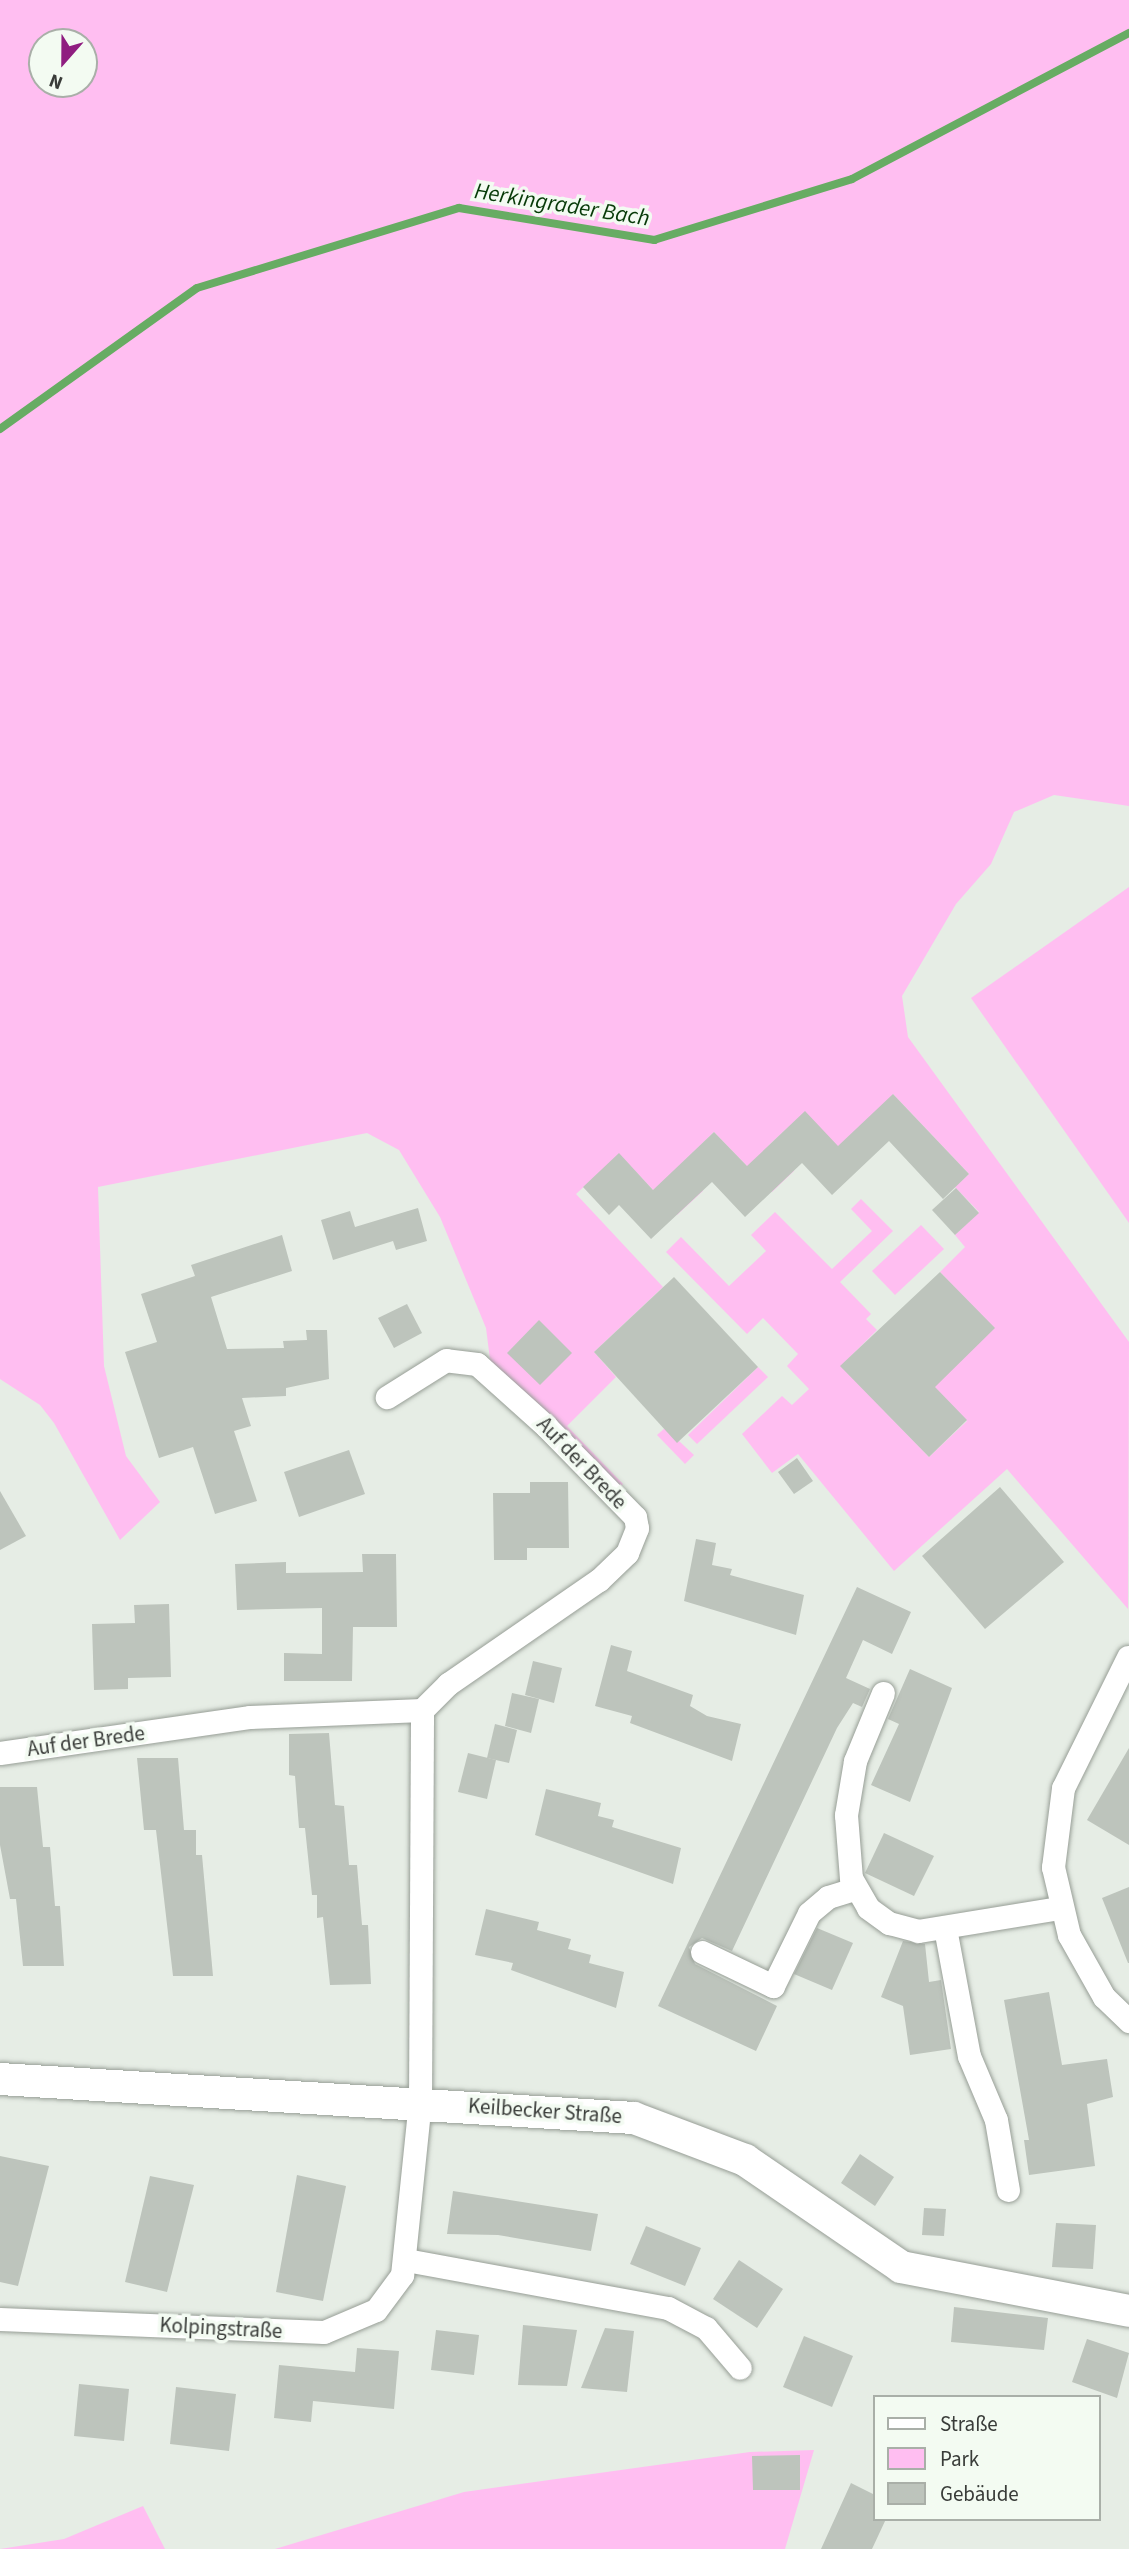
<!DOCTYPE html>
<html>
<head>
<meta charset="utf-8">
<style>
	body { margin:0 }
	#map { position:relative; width:1129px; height:2549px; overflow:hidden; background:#e6ede5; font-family:"Source Sans 3",sans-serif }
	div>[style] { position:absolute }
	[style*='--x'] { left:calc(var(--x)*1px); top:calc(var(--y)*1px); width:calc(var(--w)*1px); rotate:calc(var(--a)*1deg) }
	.green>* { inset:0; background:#ffbef1 }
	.stream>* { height:8px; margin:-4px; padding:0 4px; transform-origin:4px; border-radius:4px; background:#67ac63 }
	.building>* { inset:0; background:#bdc4bc }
	.roads { filter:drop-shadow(0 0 2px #979e96) drop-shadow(0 0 2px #979e96) }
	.street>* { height:23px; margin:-11.5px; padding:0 11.5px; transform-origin:11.5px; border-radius:11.5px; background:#fff }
	.secondary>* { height:32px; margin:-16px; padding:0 16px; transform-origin:16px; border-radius:16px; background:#fff }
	span { translate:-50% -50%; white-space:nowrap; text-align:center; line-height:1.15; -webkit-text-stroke:7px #f3fbf2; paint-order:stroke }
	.street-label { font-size:21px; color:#393c39 }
	.water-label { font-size:23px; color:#073a08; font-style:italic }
	.legend { position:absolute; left:873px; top:2395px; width:228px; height:126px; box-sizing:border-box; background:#f3fbf2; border:2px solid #a9afa8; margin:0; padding:9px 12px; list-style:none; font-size:21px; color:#393c39 }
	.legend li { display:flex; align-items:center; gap:14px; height:35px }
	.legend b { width:35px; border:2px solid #a9afa8 }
	.north { position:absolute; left:28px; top:28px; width:70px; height:70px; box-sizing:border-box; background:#f3fbf2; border:2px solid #a9afa8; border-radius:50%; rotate:201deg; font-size:19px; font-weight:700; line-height:28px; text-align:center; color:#393c39 }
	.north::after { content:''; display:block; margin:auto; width:24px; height:32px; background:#8f1e80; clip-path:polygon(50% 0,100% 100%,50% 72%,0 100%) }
</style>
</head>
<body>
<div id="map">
	<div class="green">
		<div style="clip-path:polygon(evenodd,0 0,1129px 0,1129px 806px,1054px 795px,1014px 812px,991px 864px,956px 904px,902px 996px,908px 1037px,1129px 1342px,1128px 1609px,1007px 1469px,894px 1571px,798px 1454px,772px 1473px,742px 1434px,782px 1396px,792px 1405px,809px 1389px,787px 1366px,798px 1354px,763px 1318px,747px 1334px,666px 1252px,681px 1237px,729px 1286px,766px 1251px,751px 1235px,775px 1212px,832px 1269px,872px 1231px,851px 1209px,861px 1199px,893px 1231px,840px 1282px,871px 1314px,866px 1319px,877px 1330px,841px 1366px,929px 1457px,967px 1421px,911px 1362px,994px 1328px,940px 1272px,965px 1247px,955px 1235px,979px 1212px,955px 1187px,969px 1174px,893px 1094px,859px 1169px,805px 1112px,769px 1145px,794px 1171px,772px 1192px,714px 1132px,679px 1166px,703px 1191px,677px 1215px,619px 1154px,576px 1194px,663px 1287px,594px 1352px,616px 1377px,567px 1426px,623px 1484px,613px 1494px,492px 1375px,486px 1328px,440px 1217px,399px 1150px,367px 1133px,98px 1187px,104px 1366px,126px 1456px,160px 1502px,120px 1540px,54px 1423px,40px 1405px,0 1379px,0 0,42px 42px,84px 42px,84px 84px,42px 84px,42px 42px)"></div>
		<div style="clip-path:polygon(1129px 887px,1129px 1223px,971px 998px)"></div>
		<div style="clip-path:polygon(921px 1225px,944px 1249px,895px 1295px,872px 1271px)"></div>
		<div style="clip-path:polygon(758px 1367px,768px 1377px,697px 1444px,688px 1435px)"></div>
		<div style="clip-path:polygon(665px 1428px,694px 1455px,685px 1464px,657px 1435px)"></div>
		<div style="clip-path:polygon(814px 2450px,785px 2549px,275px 2549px,464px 2492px,750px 2452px)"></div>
		<div style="clip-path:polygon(143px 2506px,165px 2549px,0 2549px,64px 2539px)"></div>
	</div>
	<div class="stream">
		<div style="--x:0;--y:429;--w:242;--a:-35.6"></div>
		<div style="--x:197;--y:288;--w:274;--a:-17"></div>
		<div style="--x:459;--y:208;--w:198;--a:9.3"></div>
		<div style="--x:654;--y:240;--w:207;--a:-17.1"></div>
		<div style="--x:852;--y:179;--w:313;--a:-27.8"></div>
	</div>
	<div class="building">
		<div style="clip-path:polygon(893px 1094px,969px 1174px,943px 1199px,889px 1141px,832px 1195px,802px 1163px,745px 1217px,712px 1182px,651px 1239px,619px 1205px,609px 1215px,583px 1187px,619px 1153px,653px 1190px,714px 1132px,747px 1166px,805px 1111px,838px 1146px)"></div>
		<div style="clip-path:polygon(956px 1188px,979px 1213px,955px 1235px,932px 1210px)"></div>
		<div style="clip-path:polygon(418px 1208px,427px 1241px,396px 1250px,393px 1241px,333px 1260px,321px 1220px,350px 1211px,355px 1227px)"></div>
		<div style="clip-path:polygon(282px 1235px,292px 1271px,211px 1297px,227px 1349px,284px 1348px,283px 1341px,307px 1340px,306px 1330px,327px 1330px,329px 1379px,286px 1388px,286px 1396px,242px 1398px,251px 1426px,234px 1431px,257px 1501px,215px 1514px,193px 1447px,159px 1458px,125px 1352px,157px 1342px,141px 1294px,195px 1276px,191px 1265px)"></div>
		<div style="clip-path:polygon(940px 1272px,995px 1328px,935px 1387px,967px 1420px,929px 1457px,840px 1366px)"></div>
		<div style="clip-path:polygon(674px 1277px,758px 1367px,677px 1443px,594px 1352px)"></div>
		<div style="clip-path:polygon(407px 1304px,422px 1333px,394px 1348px,378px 1318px)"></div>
		<div style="clip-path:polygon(539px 1320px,572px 1353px,540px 1385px,507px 1353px)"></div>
		<div style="clip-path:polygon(349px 1450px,365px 1494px,299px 1517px,284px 1472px)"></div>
		<div style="clip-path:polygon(797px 1458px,813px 1481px,794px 1494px,778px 1472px)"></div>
		<div style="clip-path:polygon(530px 1482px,568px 1482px,569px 1548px,527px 1548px,527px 1560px,494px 1560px,493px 1493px,530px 1493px)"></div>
		<div style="clip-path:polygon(1000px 1487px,1064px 1562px,985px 1629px,922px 1556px)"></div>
		<div style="clip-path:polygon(0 1491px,26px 1536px,0 1550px)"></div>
		<div style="clip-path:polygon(696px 1539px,716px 1543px,712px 1565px,732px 1569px,730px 1575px,804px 1595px,796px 1635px,684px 1601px)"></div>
		<div style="clip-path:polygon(362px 1554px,396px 1554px,397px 1627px,353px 1627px,352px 1681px,284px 1681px,284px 1653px,322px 1654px,322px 1608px,237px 1610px,235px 1564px,286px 1562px,286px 1573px,363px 1572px)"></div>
		<div style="clip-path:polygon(857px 1587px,911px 1612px,892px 1654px,863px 1640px,846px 1678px,870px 1689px,862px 1707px,853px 1703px,837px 1728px,732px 1951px,702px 1938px,689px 1947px,695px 1964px,777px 2006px,756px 2051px,658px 2006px)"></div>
		<div style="clip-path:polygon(169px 1604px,171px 1677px,128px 1678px,128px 1689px,94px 1690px,92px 1624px,135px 1623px,134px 1605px)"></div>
		<div style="clip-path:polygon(611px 1645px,632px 1651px,627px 1671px,693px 1695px,690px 1706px,707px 1716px,741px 1724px,732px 1761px,630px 1723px,632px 1716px,595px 1706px)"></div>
		<div style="clip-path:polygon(533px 1661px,562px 1668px,554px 1703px,525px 1695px)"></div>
		<div style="clip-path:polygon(910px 1669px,952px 1688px,910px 1802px,871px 1785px,899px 1724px,888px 1719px)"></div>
		<div style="clip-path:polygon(512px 1693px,539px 1699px,531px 1733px,505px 1726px)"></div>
		<div style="clip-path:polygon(495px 1724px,517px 1730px,509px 1763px,487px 1758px)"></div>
		<div style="clip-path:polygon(329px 1733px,335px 1805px,344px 1806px,349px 1865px,357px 1865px,362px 1925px,368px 1925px,371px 1984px,330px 1985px,323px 1917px,317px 1918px,317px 1895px,312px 1895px,305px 1828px,299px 1828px,295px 1776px,289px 1775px,289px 1734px)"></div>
		<div style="clip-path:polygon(1129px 1748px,1129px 1845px,1087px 1820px)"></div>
		<div style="clip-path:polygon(468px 1753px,496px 1760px,487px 1799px,458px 1792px)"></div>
		<div style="clip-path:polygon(137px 1758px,178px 1758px,184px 1830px,196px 1830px,196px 1855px,202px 1855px,213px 1976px,173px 1976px,156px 1830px,144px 1830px)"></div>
		<div style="clip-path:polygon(0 1787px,37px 1787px,43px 1847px,50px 1847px,55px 1906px,60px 1906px,64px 1966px,23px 1966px,16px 1899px,10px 1899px,0 1845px)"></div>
		<div style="clip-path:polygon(546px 1789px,601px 1803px,598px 1816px,614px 1820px,612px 1827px,681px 1848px,673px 1884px,535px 1835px)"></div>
		<div style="clip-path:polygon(884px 1833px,934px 1856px,914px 1896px,865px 1873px)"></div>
		<div style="clip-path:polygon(1129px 1887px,1129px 1963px,1128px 1963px,1102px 1898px)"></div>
		<div style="clip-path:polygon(486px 1909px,539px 1922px,537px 1930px,571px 1939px,568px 1949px,591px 1955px,589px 1963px,624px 1972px,616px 2008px,511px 1970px,513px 1963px,475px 1955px)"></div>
		<div style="clip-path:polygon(817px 1928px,853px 1943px,832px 1990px,794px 1974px)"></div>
		<div style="clip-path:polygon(903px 1941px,925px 1944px,929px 1982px,941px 1980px,951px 2049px,910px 2055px,903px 2006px,881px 1997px)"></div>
		<div style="clip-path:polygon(1049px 1992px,1062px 2065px,1107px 2059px,1113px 2097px,1087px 2104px,1095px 2166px,1029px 2175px,1024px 2140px,1029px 2140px,1004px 2000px)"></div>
		<div style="clip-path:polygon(860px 2154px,894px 2177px,875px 2206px,841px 2183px)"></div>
		<div style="clip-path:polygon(0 2156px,49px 2166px,18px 2286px,0 2282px)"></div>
		<div style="clip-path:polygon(297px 2175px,346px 2186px,323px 2301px,276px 2292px)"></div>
		<div style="clip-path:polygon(150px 2176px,194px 2185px,167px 2292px,125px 2282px)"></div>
		<div style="clip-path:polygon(453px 2191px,598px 2214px,591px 2251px,498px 2235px,447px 2234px)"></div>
		<div style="clip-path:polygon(924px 2208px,946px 2209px,944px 2236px,922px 2235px)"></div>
		<div style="clip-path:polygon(1056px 2223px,1096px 2225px,1093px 2269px,1052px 2267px)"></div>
		<div style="clip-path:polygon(646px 2226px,701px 2248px,685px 2286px,630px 2264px)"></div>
		<div style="clip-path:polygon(739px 2260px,783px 2289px,757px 2328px,713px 2299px)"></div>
		<div style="clip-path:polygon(954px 2307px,1048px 2318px,1044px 2350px,951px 2342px)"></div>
		<div style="clip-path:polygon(523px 2325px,577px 2330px,567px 2386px,518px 2385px)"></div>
		<div style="clip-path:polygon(605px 2328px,634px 2331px,627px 2392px,581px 2388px)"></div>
		<div style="clip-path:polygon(436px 2330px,479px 2335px,474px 2375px,431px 2370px)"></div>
		<div style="clip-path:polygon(804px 2336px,853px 2356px,832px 2407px,783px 2387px)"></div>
		<div style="clip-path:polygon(1087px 2339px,1129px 2353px,1117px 2398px,1072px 2382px)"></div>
		<div style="clip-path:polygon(357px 2348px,399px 2351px,394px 2409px,313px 2401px,311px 2422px,274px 2418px,279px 2365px,355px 2372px)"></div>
		<div style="clip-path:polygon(79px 2384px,129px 2389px,124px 2441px,74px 2436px)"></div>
		<div style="clip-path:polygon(176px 2387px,236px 2394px,229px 2451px,170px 2444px)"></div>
		<div style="clip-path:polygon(800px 2455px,800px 2490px,753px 2490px,752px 2456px)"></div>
		<div style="clip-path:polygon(851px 2483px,875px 2495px,875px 2519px,886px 2519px,872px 2549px,821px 2549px)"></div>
	</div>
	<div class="roads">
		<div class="street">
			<div style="--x:1128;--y:1657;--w:146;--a:116.4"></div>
			<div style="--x:1063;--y:1788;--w:80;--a:97.2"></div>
			<div style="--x:1053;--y:1867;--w:70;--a:76.8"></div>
			<div style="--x:1069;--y:1935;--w:71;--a:60.6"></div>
			<div style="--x:1104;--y:1997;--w:35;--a:44"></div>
			<div style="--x:883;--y:1693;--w:74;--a:112.4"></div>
			<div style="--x:855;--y:1761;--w:55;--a:99.5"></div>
			<div style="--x:846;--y:1815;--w:63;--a:85.5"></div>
			<div style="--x:851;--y:1878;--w:34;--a:60"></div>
			<div style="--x:868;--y:1908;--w:26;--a:36"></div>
			<div style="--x:889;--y:1923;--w:30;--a:15"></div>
			<div style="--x:918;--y:1931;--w:143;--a:-9.3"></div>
			<div style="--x:0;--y:1753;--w:253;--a:-8.2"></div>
			<div style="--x:250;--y:1717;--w:172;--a:-2.3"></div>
			<div style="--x:945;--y:1928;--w:130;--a:79.4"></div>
			<div style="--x:969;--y:2056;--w:69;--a:67.1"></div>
			<div style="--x:996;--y:2120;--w:71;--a:80.3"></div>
			<div style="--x:702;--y:1952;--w:79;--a:25.6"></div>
			<div style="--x:773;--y:1986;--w:81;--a:-63.7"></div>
			<div style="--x:809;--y:1913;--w:25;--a:-40"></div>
			<div style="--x:828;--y:1897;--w:28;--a:-17"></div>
			<div style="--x:406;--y:2260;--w:266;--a:10.4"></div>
			<div style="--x:668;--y:2308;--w:43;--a:27.8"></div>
			<div style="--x:706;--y:2328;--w:52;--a:49.6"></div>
			<div style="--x:0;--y:2319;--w:324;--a:2.3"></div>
			<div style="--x:324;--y:2332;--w:56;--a:-22.9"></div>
			<div style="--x:376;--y:2310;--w:44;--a:-53.4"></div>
			<div style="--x:402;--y:2275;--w:174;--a:-84.1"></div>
			<div style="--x:420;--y:2102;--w:392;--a:-89.7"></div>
			<div style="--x:422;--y:1710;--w:37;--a:-45"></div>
			<div style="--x:448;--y:1684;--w:183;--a:-34.6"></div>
			<div style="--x:599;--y:1580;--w:39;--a:-44"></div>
			<div style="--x:627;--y:1553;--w:27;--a:-68"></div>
			<div style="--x:637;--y:1528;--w:11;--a:-100"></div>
			<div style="--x:635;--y:1517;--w:126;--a:-134.4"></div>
			<div style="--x:547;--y:1427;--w:94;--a:-138"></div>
			<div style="--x:477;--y:1364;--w:31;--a:-173"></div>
			<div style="--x:446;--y:1360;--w:70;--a:147.9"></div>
		</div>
		<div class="secondary">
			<div style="--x:0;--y:2079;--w:635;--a:3.52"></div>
			<div style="--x:634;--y:2118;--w:119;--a:20.7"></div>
			<div style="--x:745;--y:2160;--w:189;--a:34.4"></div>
			<div style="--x:901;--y:2267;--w:232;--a:10.9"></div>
		</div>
	</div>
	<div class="street-label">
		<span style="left:582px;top:1463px;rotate:46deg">Auf der Brede</span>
		<span style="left:86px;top:1741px;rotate:-8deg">Auf der Brede</span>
		<span style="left:545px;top:2111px;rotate:4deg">Keilbecker Straße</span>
		<span style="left:221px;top:2328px;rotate:3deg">Kolpingstraße</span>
	</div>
	<div class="water-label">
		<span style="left:562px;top:205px;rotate:9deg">Herkingrader Bach</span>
	</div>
	<ul class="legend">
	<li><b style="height:9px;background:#fff"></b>Straße</li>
	<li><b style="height:19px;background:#ffbef1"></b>Park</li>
	<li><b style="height:19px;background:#bdc4bc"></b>Gebäude</li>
	</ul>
	<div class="north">N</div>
</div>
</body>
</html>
